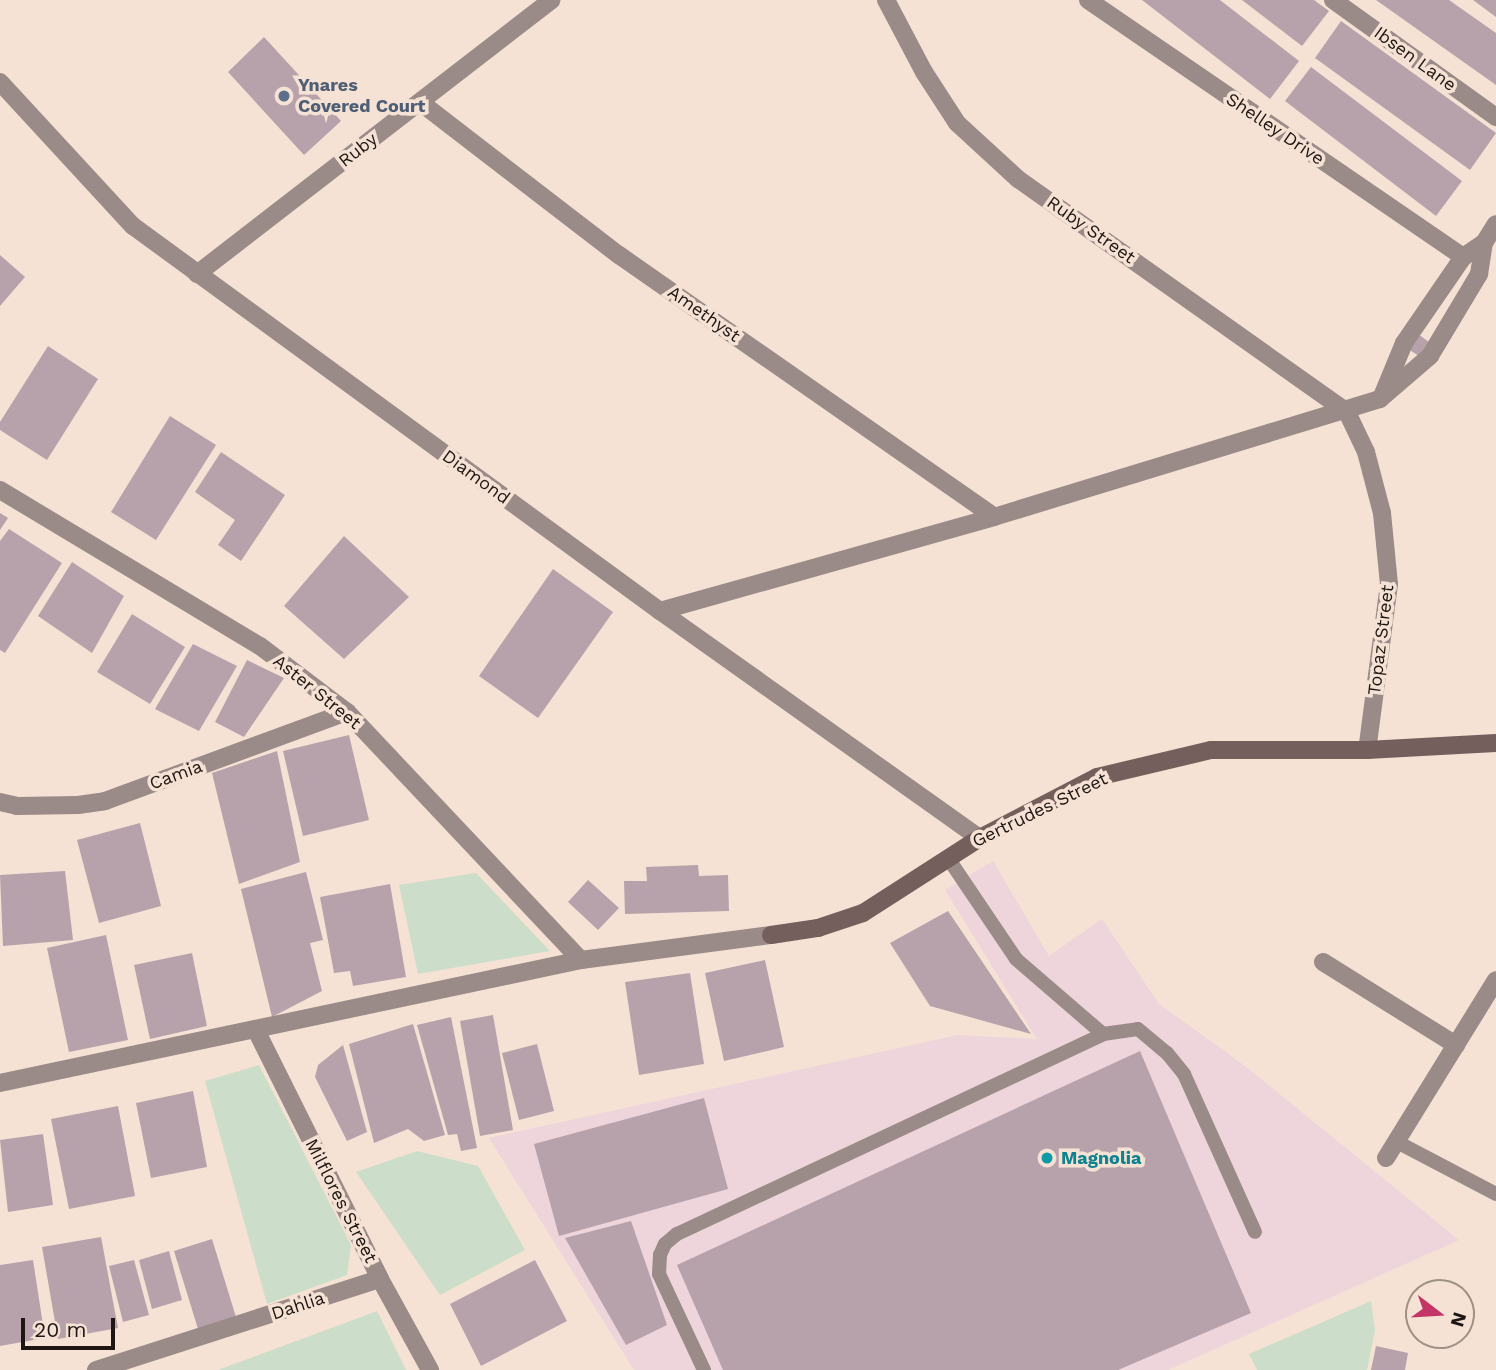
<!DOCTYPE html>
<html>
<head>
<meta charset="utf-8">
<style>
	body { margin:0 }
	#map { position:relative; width:1496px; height:1370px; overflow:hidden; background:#f5e2d4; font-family:"Work Sans",sans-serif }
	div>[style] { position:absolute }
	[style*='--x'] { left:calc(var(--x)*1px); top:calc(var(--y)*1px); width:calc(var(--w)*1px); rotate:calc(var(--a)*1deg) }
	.industrial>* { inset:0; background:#eed4db }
	.green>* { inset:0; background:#ccddc9 }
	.building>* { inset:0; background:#b7a2ac }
	.lane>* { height:14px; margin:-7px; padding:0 7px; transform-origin:7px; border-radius:7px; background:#9a8a88 }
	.street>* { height:18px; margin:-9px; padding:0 9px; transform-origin:9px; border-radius:9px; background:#9a8a88 }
	.secondary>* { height:18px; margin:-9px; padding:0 9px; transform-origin:9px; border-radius:9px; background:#755f5c }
	.dots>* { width:19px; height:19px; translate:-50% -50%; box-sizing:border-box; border:4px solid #f5e2d4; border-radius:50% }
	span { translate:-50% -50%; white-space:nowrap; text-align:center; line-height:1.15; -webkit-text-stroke:7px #f5e2d4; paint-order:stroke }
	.street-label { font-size:18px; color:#1d1612 }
	.service-label { font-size:18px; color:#4e5e75; font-weight:700 }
	.left { translate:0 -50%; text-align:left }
	.culture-label { font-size:18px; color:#0d838f; font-weight:700 }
	.north { position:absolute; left:1405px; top:1279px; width:70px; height:70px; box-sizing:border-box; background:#f5e2d4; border:2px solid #9f9086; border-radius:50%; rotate:107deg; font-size:19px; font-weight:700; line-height:28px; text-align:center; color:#1d1612 }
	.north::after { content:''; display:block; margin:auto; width:24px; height:32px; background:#c23566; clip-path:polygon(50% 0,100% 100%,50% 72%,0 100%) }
	.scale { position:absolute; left:21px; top:1318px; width:94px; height:32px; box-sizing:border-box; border:4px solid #1d1612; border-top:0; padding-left:9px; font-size:21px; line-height:24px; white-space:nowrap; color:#1d1612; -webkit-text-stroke:5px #f5e2d4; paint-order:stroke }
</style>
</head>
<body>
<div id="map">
	<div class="industrial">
		<div style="clip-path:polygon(993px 861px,1049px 956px,1102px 919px,1159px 1004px,1245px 1066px,1459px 1240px,1168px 1370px,634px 1370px,489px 1138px,958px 1035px,1037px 1039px,945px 890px)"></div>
	</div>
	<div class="green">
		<div style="clip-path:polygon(476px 873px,550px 951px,418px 974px,399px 885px)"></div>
		<div style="clip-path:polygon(259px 1065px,351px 1245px,347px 1275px,267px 1304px,205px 1081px)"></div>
		<div style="clip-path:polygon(417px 1151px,478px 1166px,525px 1250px,440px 1295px,356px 1172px)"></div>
		<div style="clip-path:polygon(1371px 1301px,1375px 1330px,1367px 1370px,1257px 1370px,1249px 1354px)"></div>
		<div style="clip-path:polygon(377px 1311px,406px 1370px,218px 1370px)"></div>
	</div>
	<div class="building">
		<div style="clip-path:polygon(1142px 0,1220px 0,1299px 61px,1270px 99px)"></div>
		<div style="clip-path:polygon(1242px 0,1314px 0,1329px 11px,1302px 46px)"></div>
		<div style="clip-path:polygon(1376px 0,1449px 0,1496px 33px,1496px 85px)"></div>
		<div style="clip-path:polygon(1473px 0,1496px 0,1496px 17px)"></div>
		<div style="clip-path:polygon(1341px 21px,1496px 133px,1470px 170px,1315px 58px)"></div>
		<div style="clip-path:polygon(264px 37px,341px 121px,304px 155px,228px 72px)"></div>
		<div style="clip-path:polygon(1311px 67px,1462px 181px,1436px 216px,1285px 101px)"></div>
		<div style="clip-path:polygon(0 255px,25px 277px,0 306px)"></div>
		<div style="clip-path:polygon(1418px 334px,1429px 342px,1419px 356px,1408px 349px)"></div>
		<div style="clip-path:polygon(48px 346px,98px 379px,47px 460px,0 430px,0 422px)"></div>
		<div style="clip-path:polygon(170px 416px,216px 445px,156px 540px,111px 512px)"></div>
		<div style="clip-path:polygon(221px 452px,285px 495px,241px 561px,218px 545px,235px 520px,195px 492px)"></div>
		<div style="clip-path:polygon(0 513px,8px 518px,0 530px)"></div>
		<div style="clip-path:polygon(9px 529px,62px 563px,5px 653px,0 650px,0 541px)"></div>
		<div style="clip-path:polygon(344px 536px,409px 597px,344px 659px,284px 606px)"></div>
		<div style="clip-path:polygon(72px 562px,124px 596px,92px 653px,38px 616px)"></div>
		<div style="clip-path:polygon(553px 569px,613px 612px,538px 718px,479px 676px)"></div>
		<div style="clip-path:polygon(132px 614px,185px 647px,150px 704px,97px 672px)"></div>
		<div style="clip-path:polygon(193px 644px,237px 666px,199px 731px,155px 709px)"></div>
		<div style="clip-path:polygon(247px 660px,284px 678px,244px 737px,215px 722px)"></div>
		<div style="clip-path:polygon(349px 735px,369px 820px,303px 836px,283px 751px)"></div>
		<div style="clip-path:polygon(277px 751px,300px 862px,239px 884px,212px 773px)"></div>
		<div style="clip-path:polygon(140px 823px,161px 906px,99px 923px,77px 840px)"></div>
		<div style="clip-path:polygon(698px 865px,699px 876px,728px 875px,729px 911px,625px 914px,624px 881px,647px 881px,646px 867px)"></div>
		<div style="clip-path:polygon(65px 871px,73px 940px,3px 946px,0 875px)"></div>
		<div style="clip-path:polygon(306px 872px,323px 940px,310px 943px,322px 991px,272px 1017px,241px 889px)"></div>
		<div style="clip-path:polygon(588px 880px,619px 908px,598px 930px,568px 902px)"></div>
		<div style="clip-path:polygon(390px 884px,406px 977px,353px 986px,350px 971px,334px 973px,320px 897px)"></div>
		<div style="clip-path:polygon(948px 911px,1031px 1034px,930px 1006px,890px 943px)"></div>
		<div style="clip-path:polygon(106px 935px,128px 1040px,69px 1052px,47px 948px)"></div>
		<div style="clip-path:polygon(192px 953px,207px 1026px,150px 1039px,134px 965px)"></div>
		<div style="clip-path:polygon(765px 960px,784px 1047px,724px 1061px,705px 973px)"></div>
		<div style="clip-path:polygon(690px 973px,704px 1064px,639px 1075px,625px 982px)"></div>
		<div style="clip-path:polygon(493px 1015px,513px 1130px,480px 1136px,460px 1021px)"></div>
		<div style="clip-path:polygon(451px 1017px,477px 1148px,461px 1151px,457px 1134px,448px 1135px,417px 1025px)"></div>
		<div style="clip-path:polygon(413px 1024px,445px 1135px,424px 1141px,408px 1129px,374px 1143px,349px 1044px)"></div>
		<div style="clip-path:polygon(537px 1044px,554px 1111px,519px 1120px,502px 1053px)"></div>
		<div style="clip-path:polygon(343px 1045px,367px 1132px,347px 1141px,315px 1077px,318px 1065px)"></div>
		<div style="clip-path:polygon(1140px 1051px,1251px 1313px,1118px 1370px,723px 1370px,677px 1265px)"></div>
		<div style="clip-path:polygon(193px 1091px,207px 1167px,151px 1178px,136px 1103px)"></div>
		<div style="clip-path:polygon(704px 1098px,728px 1189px,559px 1236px,534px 1144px)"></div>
		<div style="clip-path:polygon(118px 1106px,135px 1196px,69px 1209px,51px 1119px)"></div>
		<div style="clip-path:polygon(43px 1134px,53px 1205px,8px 1212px,0 1140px)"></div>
		<div style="clip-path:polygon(631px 1221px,667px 1325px,626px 1345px,565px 1238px)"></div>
		<div style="clip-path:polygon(101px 1237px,118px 1328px,58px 1339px,42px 1247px)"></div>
		<div style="clip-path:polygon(212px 1239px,236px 1317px,198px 1329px,174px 1251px)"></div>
		<div style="clip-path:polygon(169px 1251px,182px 1300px,152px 1309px,139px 1260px)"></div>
		<div style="clip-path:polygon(33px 1260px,45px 1338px,0 1346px,0 1265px)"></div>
		<div style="clip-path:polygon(134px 1260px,149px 1315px,123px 1322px,109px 1266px)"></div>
		<div style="clip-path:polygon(535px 1260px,567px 1321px,481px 1366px,450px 1304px)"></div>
		<div style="clip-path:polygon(1376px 1346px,1408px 1353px,1405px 1370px,1371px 1370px)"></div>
	</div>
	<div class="lane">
		<div style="--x:948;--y:858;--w:122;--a:56"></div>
		<div style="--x:1016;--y:959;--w:115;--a:40.8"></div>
		<div style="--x:1103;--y:1034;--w:35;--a:-8"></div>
		<div style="--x:1138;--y:1029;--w:38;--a:40"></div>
		<div style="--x:1167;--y:1053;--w:27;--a:51"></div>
		<div style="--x:1184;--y:1074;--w:173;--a:65.8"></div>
		<div style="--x:1397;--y:1142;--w:112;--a:27.7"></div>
		<div style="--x:704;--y:1370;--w:106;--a:-115.1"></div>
		<div style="--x:659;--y:1274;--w:19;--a:-87"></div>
		<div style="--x:660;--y:1255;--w:12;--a:-66"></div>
		<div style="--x:665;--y:1244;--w:16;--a:-40"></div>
		<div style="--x:677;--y:1234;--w:471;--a:-25.1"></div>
	</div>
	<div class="street">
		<div style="--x:886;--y:0;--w:81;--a:62.2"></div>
		<div style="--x:924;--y:72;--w:61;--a:57.1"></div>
		<div style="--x:957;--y:123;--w:83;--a:42.6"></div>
		<div style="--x:1018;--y:179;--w:403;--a:35.3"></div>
		<div style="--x:1347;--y:412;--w:44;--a:64.6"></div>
		<div style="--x:1366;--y:452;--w:63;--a:75.3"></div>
		<div style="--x:1382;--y:513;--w:71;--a:84.4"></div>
		<div style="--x:1389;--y:584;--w:167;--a:97.5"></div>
		<div style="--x:1088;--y:0;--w:455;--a:34.4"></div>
		<div style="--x:1333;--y:0;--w:201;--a:35.7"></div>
		<div style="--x:0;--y:82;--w:196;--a:47.3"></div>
		<div style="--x:133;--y:226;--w:653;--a:36.15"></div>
		<div style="--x:660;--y:611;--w:392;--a:35.4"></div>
		<div style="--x:420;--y:102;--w:251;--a:37.6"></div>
		<div style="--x:619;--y:255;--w:457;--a:34.9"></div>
		<div style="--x:197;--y:274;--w:448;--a:-37.7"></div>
		<div style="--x:1383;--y:394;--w:55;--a:-67.6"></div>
		<div style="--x:1404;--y:343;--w:104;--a:-55.5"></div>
		<div style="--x:1463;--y:257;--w:25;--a:-34"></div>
		<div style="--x:1484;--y:243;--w:22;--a:-58"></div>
		<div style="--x:0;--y:490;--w:303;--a:31"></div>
		<div style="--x:260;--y:646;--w:109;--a:37.2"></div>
		<div style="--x:347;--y:712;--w:341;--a:46.7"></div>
		<div style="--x:660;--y:611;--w:347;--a:-15.7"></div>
		<div style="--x:994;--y:517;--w:404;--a:-17"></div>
		<div style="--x:1380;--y:399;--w:66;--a:-40.7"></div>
		<div style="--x:1430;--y:356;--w:96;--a:-59.1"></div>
		<div style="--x:1479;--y:274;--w:31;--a:-81"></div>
		<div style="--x:0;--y:802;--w:17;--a:13"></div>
		<div style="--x:17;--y:806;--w:61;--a:-0.9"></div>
		<div style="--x:78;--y:805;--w:27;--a:-8"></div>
		<div style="--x:105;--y:801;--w:258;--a:-20.2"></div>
		<div style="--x:1323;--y:962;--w:157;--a:32"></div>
		<div style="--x:256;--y:1030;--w:278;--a:63.5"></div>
		<div style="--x:380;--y:1279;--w:104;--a:61.2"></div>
		<div style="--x:0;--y:1083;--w:594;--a:-11.95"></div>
		<div style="--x:581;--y:960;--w:192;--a:-7.5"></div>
		<div style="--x:1386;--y:1158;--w:209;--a:-58.3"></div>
		<div style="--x:96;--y:1370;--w:298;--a:-17.8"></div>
	</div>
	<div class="secondary">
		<div style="--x:771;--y:935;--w:48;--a:-8.5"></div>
		<div style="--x:818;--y:928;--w:47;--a:-18.4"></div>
		<div style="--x:863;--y:913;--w:139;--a:-32.7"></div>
		<div style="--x:980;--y:838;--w:132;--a:-27.5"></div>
		<div style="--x:1097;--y:777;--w:117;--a:-13.3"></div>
		<div style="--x:1211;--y:750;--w:156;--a:0"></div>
		<div style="--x:1367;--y:750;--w:129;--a:-3.1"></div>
	</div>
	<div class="dots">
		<div style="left:284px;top:96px;background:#5c6f8a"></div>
		<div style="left:1047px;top:1158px;background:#0f9aa8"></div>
	</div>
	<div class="street-label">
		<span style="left:1415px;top:59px;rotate:36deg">Ibsen Lane</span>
		<span style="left:1275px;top:129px;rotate:34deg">Shelley Drive</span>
		<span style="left:358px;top:150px;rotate:-38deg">Ruby</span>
		<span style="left:1091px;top:230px;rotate:35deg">Ruby Street</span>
		<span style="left:704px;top:314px;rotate:35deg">Amethyst</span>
		<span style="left:476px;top:477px;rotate:36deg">Diamond</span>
		<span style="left:1381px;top:640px;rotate:-83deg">Topaz Street</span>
		<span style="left:317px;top:692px;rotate:39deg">Aster Street</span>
		<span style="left:176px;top:775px;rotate:-20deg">Camia</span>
		<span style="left:1040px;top:810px;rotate:-26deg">Gertrudes Street</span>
		<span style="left:341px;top:1201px;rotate:63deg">Milflores Street</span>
		<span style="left:298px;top:1306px;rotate:-18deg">Dahlia</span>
	</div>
	<div class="service-label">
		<span class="left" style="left:298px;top:96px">Ynares<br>Covered Court</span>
	</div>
	<div class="culture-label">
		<span class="left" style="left:1061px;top:1158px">Magnolia</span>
	</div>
	<div class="north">N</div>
	<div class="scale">20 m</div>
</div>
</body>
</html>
